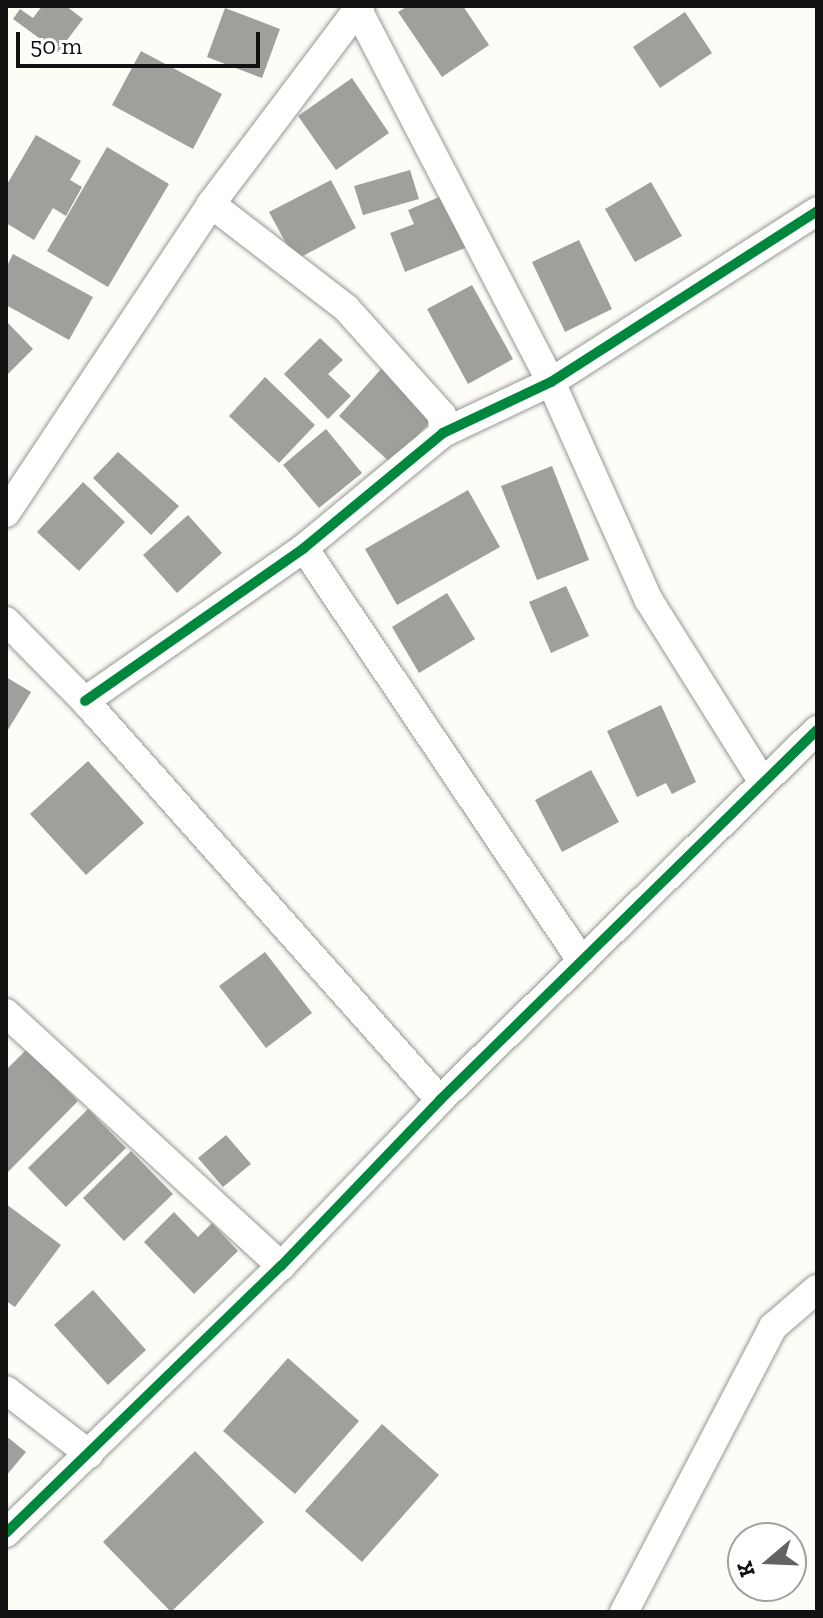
<!DOCTYPE html>
<html>
<head>
<meta charset="utf-8">
<style>
	body { margin:0 }
	#map { position:relative; width:823px; height:1618px; overflow:hidden; background:#fdfcf7; font-family:"Zilla Slab",serif }
	div>[style] { position:absolute }
	[style*='--x'] { left:calc(var(--x)*1px); top:calc(var(--y)*1px); width:calc(var(--w)*1px); rotate:calc(var(--a)*1deg) }
	.building>* { inset:0; background:#a19f9c }
	.roads { filter:drop-shadow(0 0 2px #979795) drop-shadow(0 0 2px #979795) }
	.street>* { height:28px; margin:-14px; padding:0 14px; transform-origin:14px; border-radius:14px; background:#fffffe }
	.cycleway>* { height:10px; margin:-5px; padding:0 5px; transform-origin:5px; border-radius:5px; background:#00873e }
	span { translate:-50% -50%; white-space:nowrap; text-align:center; line-height:1.15; -webkit-text-stroke:8px #fff; paint-order:stroke }
	.frame { position:absolute; inset:0; border:8px solid #111; pointer-events:none }
	.north { position:absolute; left:727px; top:1522px; width:80px; height:80px; box-sizing:border-box; background:#fff; border:2px solid #a0a0a0; border-radius:50%; rotate:251deg; font-size:22px; font-weight:700; line-height:32px; text-align:center; color:#111 }
	.north::after { content:''; display:block; margin:auto; width:28px; height:36px; background:#646362; clip-path:polygon(50% 0,100% 100%,50% 72%,0 100%) }
	.scale { position:absolute; left:16px; top:32px; width:244px; height:36px; box-sizing:border-box; border:4px solid #111; border-top:0; padding-left:10px; font-size:24px; line-height:28px; white-space:nowrap; color:#111; -webkit-text-stroke:6px #fff; paint-order:stroke }
</style>
</head>
<body>
<div id="map">
	<div class="building">
		<div style="clip-path:polygon(42px 6px,66px 6px,83px 19px,58px 52px,13px 19px,20px 9px,33px 18px)"></div>
		<div style="clip-path:polygon(408px 6px,463px 6px,489px 45px,442px 77px,398px 12px)"></div>
		<div style="clip-path:polygon(225px 8px,280px 29px,262px 78px,207px 57px)"></div>
		<div style="clip-path:polygon(685px 12px,712px 53px,660px 88px,633px 47px)"></div>
		<div style="clip-path:polygon(141px 51px,222px 94px,193px 149px,112px 105px)"></div>
		<div style="clip-path:polygon(352px 78px,389px 133px,336px 170px,298px 116px)"></div>
		<div style="clip-path:polygon(36px 135px,81px 161px,70px 180px,82px 187px,66px 216px,53px 208px,34px 240px,6px 223px,6px 186px)"></div>
		<div style="clip-path:polygon(107px 147px,169px 184px,108px 287px,47px 251px)"></div>
		<div style="clip-path:polygon(410px 170px,419px 199px,363px 215px,354px 186px)"></div>
		<div style="clip-path:polygon(331px 180px,356px 228px,295px 260px,269px 212px)"></div>
		<div style="clip-path:polygon(651px 182px,682px 236px,635px 262px,605px 209px)"></div>
		<div style="clip-path:polygon(449px 193px,470px 246px,405px 272px,390px 233px,414px 224px,408px 210px)"></div>
		<div style="clip-path:polygon(579px 240px,612px 309px,565px 332px,532px 262px)"></div>
		<div style="clip-path:polygon(13px 254px,93px 297px,69px 340px,6px 305px,6px 268px)"></div>
		<div style="clip-path:polygon(472px 285px,513px 359px,468px 384px,427px 309px)"></div>
		<div style="clip-path:polygon(6px 321px,33px 349px,6px 376px)"></div>
		<div style="clip-path:polygon(320px 338px,343px 360px,328px 374px,351px 396px,328px 419px,284px 374px)"></div>
		<div style="clip-path:polygon(382px 368px,435px 416px,392px 464px,339px 416px)"></div>
		<div style="clip-path:polygon(265px 377px,315px 425px,279px 463px,229px 416px)"></div>
		<div style="clip-path:polygon(326px 429px,362px 473px,319px 508px,283px 465px)"></div>
		<div style="clip-path:polygon(118px 452px,179px 506px,151px 535px,93px 478px)"></div>
		<div style="clip-path:polygon(552px 466px,589px 560px,537px 580px,501px 486px)"></div>
		<div style="clip-path:polygon(83px 482px,125px 522px,79px 571px,37px 532px)"></div>
		<div style="clip-path:polygon(468px 490px,500px 547px,397px 605px,365px 549px)"></div>
		<div style="clip-path:polygon(188px 515px,222px 553px,177px 593px,143px 555px)"></div>
		<div style="clip-path:polygon(566px 586px,589px 636px,551px 653px,529px 602px)"></div>
		<div style="clip-path:polygon(447px 593px,475px 639px,419px 673px,392px 627px)"></div>
		<div style="clip-path:polygon(6px 677px,31px 692px,6px 733px)"></div>
		<div style="clip-path:polygon(661px 705px,696px 782px,672px 794px,666px 783px,637px 797px,607px 731px)"></div>
		<div style="clip-path:polygon(88px 761px,144px 823px,86px 875px,30px 814px)"></div>
		<div style="clip-path:polygon(591px 770px,619px 822px,562px 852px,535px 800px)"></div>
		<div style="clip-path:polygon(265px 952px,312px 1013px,266px 1048px,219px 986px)"></div>
		<div style="clip-path:polygon(27px 1049px,78px 1101px,6px 1174px,6px 1070px)"></div>
		<div style="clip-path:polygon(88px 1109px,126px 1148px,66px 1207px,28px 1168px)"></div>
		<div style="clip-path:polygon(226px 1135px,251px 1164px,223px 1187px,198px 1158px)"></div>
		<div style="clip-path:polygon(131px 1151px,173px 1194px,124px 1241px,83px 1198px)"></div>
		<div style="clip-path:polygon(6px 1204px,61px 1245px,15px 1307px,6px 1301px)"></div>
		<div style="clip-path:polygon(174px 1212px,198px 1237px,212px 1223px,238px 1251px,194px 1294px,144px 1242px)"></div>
		<div style="clip-path:polygon(93px 1290px,146px 1350px,108px 1385px,54px 1325px)"></div>
		<div style="clip-path:polygon(288px 1358px,359px 1421px,295px 1494px,223px 1431px)"></div>
		<div style="clip-path:polygon(382px 1424px,439px 1475px,362px 1562px,305px 1511px)"></div>
		<div style="clip-path:polygon(6px 1436px,26px 1452px,6px 1476px)"></div>
		<div style="clip-path:polygon(195px 1451px,264px 1522px,171px 1612px,103px 1542px)"></div>
	</div>
	<div class="roads">
		<div class="street">
			<div style="--x:356;--y:6;--w:424;--a:62.6"></div>
			<div style="--x:551;--y:382;--w:238;--a:65.9"></div>
			<div style="--x:648;--y:599;--w:216;--a:57.9"></div>
			<div style="--x:211;--y:204;--w:170;--a:37.6"></div>
			<div style="--x:346;--y:308;--w:144;--a:48.1"></div>
			<div style="--x:442;--y:415;--w:18;--a:87"></div>
			<div style="--x:6;--y:513;--w:371;--a:-56.4"></div>
			<div style="--x:211;--y:204;--w:248;--a:-53"></div>
			<div style="--x:304;--y:548;--w:498;--a:56.1"></div>
			<div style="--x:6;--y:621;--w:112;--a:45.4"></div>
			<div style="--x:85;--y:701;--w:534;--a:48.34"></div>
			<div style="--x:85;--y:701;--w:267;--a:-34.9"></div>
			<div style="--x:304;--y:548;--w:180;--a:-39.6"></div>
			<div style="--x:443;--y:433;--w:119;--a:-25.3"></div>
			<div style="--x:551;--y:382;--w:316;--a:-32.7"></div>
			<div style="--x:6;--y:1013;--w:374;--a:42.6"></div>
			<div style="--x:6;--y:1390;--w:105;--a:37.6"></div>
			<div style="--x:6;--y:1533;--w:383;--a:-44.2"></div>
			<div style="--x:281;--y:1266;--w:230;--a:-46.2"></div>
			<div style="--x:440;--y:1100;--w:528;--a:-44.46"></div>
			<div style="--x:624;--y:1612;--w:322;--a:-62.4"></div>
			<div style="--x:773;--y:1327;--w:58;--a:-40.8"></div>
		</div>
	</div>
	<div class="cycleway">
		<div style="--x:85;--y:701;--w:267;--a:-34.9"></div>
		<div style="--x:304;--y:548;--w:180;--a:-39.6"></div>
		<div style="--x:443;--y:433;--w:119;--a:-25.3"></div>
		<div style="--x:551;--y:382;--w:316;--a:-32.7"></div>
		<div style="--x:6;--y:1533;--w:383;--a:-44.2"></div>
		<div style="--x:281;--y:1266;--w:230;--a:-46.2"></div>
		<div style="--x:440;--y:1100;--w:528;--a:-44.46"></div>
	</div>
	<div class="frame"></div>
	<div class="north">K</div>
	<div class="scale">50 m</div>
</div>
</body>
</html>
